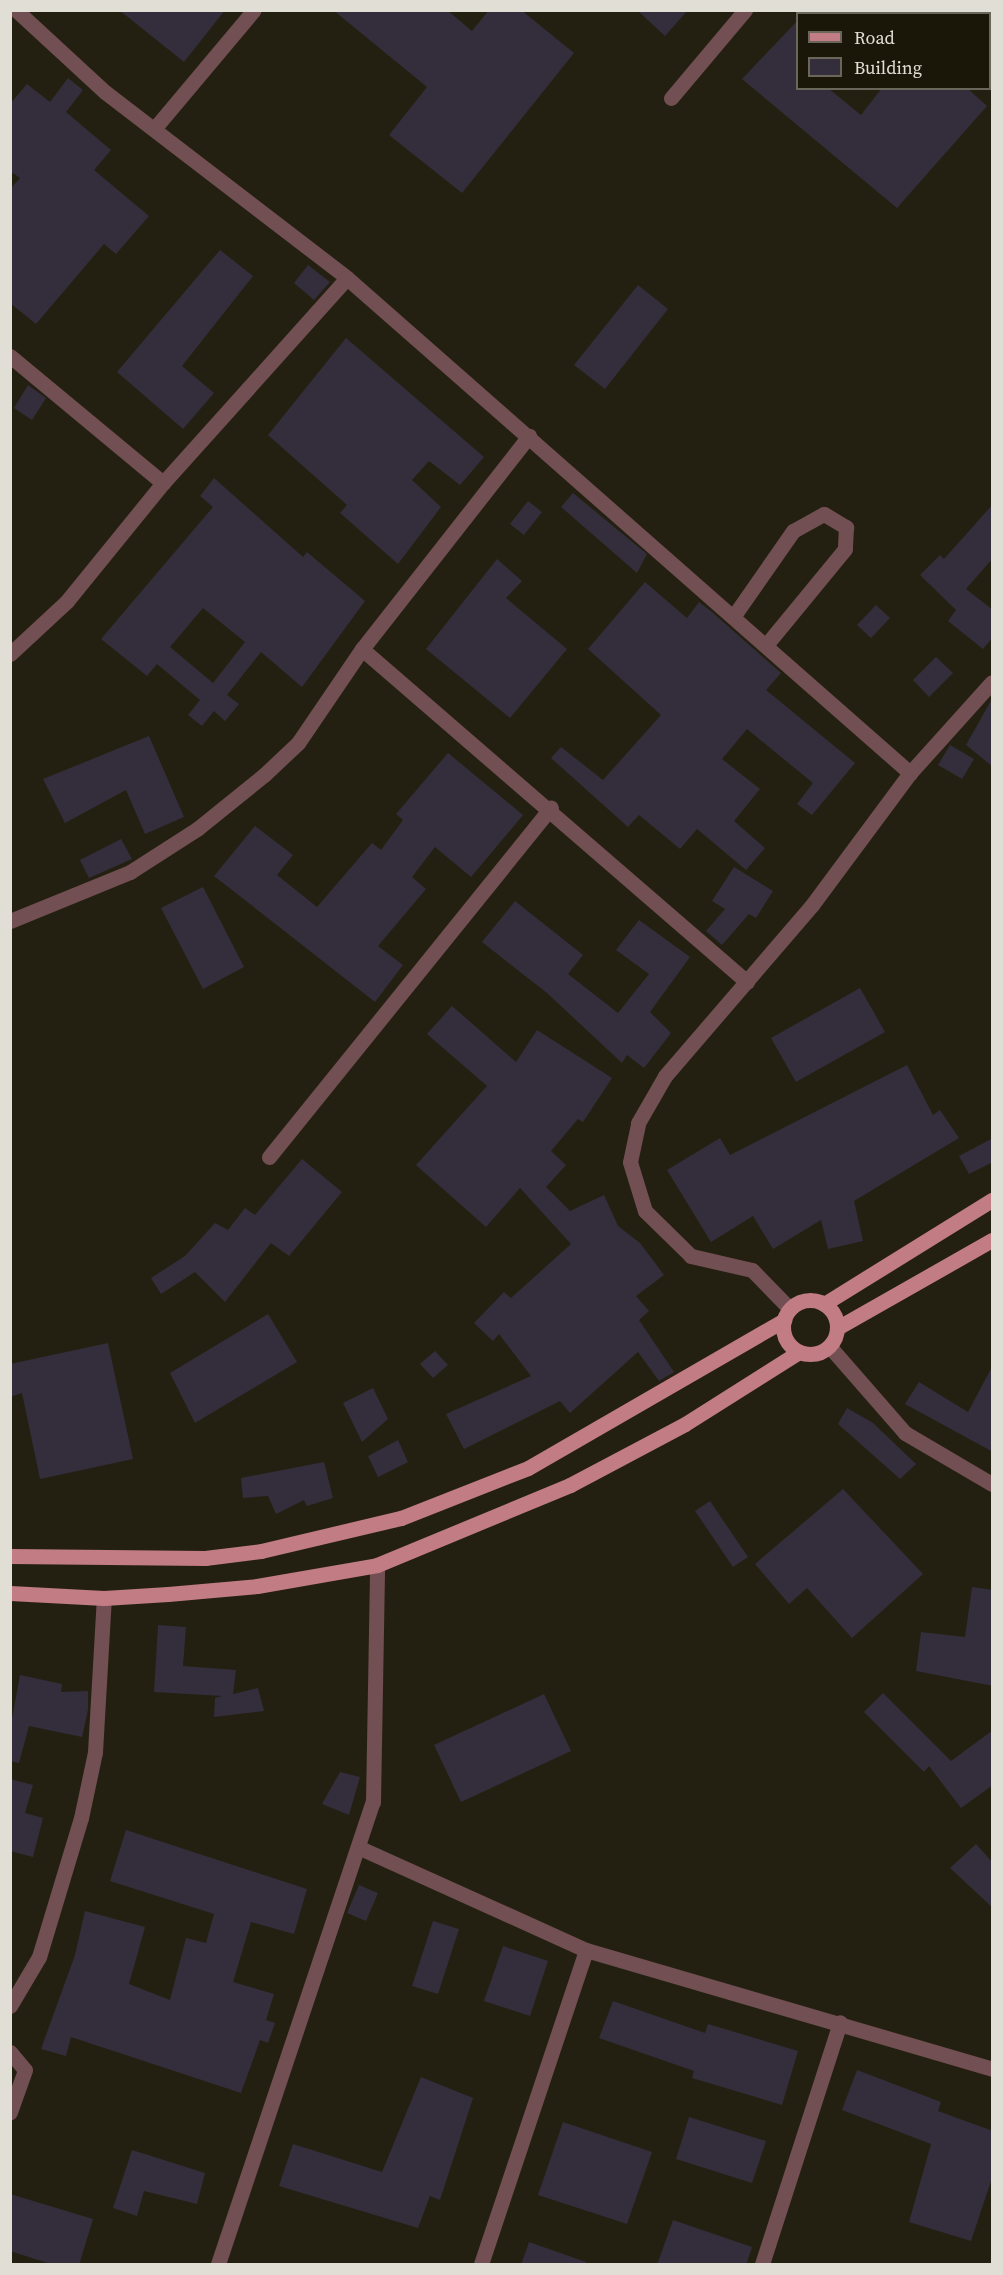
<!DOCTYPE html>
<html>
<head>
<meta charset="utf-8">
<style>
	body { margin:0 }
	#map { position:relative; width:1003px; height:2275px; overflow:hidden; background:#242011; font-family:"Source Serif 4",serif }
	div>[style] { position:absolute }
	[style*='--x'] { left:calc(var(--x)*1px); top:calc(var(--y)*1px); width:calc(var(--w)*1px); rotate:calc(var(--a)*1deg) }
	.building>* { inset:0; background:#332d3c }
	.minor>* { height:15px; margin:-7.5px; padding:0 7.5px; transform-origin:7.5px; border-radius:7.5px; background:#714f52 }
	.major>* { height:15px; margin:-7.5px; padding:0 7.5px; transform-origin:7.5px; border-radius:7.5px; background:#c27c83 }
	.major>.ring { margin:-7.5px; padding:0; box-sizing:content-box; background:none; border:15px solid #c27c83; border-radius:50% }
	span { translate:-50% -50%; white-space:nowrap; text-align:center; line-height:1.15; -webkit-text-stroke:4.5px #1a1608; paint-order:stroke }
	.frame { position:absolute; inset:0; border:12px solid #e1dfd5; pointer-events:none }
	.legend { position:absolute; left:796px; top:12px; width:195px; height:78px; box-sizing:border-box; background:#1a1608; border:2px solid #6a665a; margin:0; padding:8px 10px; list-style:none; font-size:18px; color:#e1dfd5 }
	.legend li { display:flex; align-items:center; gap:12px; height:30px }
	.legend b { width:30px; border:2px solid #6a665a }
</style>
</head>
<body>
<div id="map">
	<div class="building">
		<div style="clip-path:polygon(119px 10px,225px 10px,184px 62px)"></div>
		<div style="clip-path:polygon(333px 10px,447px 10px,472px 31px,489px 10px,521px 10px,574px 53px,462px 193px,389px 135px,427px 87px)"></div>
		<div style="clip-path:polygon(637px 10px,688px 10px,665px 36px)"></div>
		<div style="clip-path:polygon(798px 20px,798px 88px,828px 88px,861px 115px,882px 88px,967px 88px,987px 106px,897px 208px,742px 79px)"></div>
		<div style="clip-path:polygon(68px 78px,83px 90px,66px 112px,111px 150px,94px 170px,149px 216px,116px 254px,104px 244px,36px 324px,10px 303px,10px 189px,20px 178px,10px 171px,10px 104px,27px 84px,50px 102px)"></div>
		<div style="clip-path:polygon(220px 250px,253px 276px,182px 366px,214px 393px,183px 429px,117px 372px)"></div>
		<div style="clip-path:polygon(308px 265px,330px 282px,314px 300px,294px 283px)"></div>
		<div style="clip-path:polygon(638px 285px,668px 309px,605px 389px,574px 365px)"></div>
		<div style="clip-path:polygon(346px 338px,484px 457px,460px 485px,429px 461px,412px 480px,441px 507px,398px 564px,340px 513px,347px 505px,268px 435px)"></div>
		<div style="clip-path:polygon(28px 385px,46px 398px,32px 420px,14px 408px)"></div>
		<div style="clip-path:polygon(evenodd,214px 478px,303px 557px,307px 552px,365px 601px,302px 687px,261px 652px,227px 695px,239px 704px,225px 721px,214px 711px,202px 726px,188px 715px,200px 700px,157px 664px,147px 676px,101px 639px,213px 507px,200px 496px,214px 478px,203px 608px,245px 642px,213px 683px,170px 647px,203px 608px)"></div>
		<div style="clip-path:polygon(573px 493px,647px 554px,637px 573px,561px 507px)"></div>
		<div style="clip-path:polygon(528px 501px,542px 512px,524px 535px,510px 524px)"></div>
		<div style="clip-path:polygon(993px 504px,993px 558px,966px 589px,993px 610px,993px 637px,983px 649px,948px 621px,956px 610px,920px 575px,940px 555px,944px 559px)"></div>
		<div style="clip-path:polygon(497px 559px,522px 581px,506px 598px,567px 649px,510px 718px,426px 649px)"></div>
		<div style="clip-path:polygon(645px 582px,687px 618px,699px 602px,712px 612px,781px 673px,766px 690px,855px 763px,812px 815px,797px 804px,813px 783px,747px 729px,722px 759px,760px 789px,734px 821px,765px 848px,746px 870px,697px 829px,680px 849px,639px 815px,628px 827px,551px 758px,561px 747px,603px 780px,661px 715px,588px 649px)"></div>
		<div style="clip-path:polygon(876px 605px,890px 618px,871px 638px,857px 625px)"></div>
		<div style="clip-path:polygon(936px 657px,953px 673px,929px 697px,913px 680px)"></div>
		<div style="clip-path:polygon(993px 697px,993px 767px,966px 745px)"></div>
		<div style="clip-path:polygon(149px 736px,184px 817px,145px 834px,126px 790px,65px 823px,43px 779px)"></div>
		<div style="clip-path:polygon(950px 745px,974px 759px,962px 779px,938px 765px)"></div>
		<div style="clip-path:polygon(448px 753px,523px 815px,471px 877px,435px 847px,412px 877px,426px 889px,378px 946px,403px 965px,375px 1002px,214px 876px,255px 826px,293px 855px,277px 875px,317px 907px,372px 843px,381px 850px,403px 820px,396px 814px)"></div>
		<div style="clip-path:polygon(121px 839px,132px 859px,89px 878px,80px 860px)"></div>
		<div style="clip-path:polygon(734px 867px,773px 891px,756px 918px,749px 914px,722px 945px,706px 931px,725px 909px,712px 901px)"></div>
		<div style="clip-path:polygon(203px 887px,244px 967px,203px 989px,161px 908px)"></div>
		<div style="clip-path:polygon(515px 901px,583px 955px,568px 974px,618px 1013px,649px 974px,616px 950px,639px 920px,690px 957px,650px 1012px,671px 1033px,644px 1068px,627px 1055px,622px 1063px,547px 993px,482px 942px)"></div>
		<div style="clip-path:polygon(860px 988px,885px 1032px,796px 1082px,771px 1038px)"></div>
		<div style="clip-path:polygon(452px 1006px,516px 1062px,537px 1030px,612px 1078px,583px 1122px,578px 1119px,551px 1151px,566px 1165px,546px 1187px,570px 1211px,604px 1195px,618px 1226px,640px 1243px,664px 1275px,636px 1296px,649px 1311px,639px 1320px,674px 1372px,659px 1381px,638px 1352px,570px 1413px,560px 1401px,464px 1449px,446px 1414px,531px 1376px,499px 1334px,493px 1341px,474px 1323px,504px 1292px,511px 1298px,571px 1244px,520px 1188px,486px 1227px,416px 1165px,487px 1086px,427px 1034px)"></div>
		<div style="clip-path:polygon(907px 1065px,933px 1115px,940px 1110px,959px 1138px,854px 1201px,863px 1241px,828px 1249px,821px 1220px,773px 1249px,753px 1216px,711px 1242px,667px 1170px,720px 1138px,730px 1155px)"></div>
		<div style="clip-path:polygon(993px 1138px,993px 1162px,969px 1174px,959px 1156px)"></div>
		<div style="clip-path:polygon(302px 1159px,342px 1192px,289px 1256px,271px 1243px,225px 1302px,195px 1272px,161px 1294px,151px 1278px,185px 1256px,215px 1223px,228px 1230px,245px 1208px,255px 1215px)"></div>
		<div style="clip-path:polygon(268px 1314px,297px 1362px,195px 1423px,170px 1373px)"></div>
		<div style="clip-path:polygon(108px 1343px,133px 1459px,40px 1479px,22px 1393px,10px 1397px,10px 1364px)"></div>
		<div style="clip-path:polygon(435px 1351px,448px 1365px,433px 1378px,420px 1364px)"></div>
		<div style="clip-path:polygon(993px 1365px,993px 1452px,905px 1404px,919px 1382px,968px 1412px)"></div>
		<div style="clip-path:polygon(373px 1388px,388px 1419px,362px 1442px,343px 1403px)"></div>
		<div style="clip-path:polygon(847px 1408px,873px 1423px,916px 1464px,900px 1479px,838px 1424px)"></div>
		<div style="clip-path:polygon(398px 1440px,408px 1462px,378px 1477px,368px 1456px)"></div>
		<div style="clip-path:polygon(324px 1462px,333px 1498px,307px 1506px,304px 1500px,276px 1514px,268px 1496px,243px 1498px,241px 1478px)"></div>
		<div style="clip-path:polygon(843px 1489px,923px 1574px,852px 1638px,807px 1588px,789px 1604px,755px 1564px)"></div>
		<div style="clip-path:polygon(710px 1501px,748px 1557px,733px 1567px,695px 1511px)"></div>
		<div style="clip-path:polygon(972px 1587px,993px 1590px,993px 1686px,916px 1671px,921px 1632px,965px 1637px)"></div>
		<div style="clip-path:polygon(158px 1625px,186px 1627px,183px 1666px,236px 1670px,233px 1694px,258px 1688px,264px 1711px,214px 1717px,215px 1698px,222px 1696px,154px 1692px)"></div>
		<div style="clip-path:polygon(20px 1675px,62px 1684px,61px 1692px,88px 1691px,88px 1710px,82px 1737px,29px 1726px,19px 1763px,10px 1761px,10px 1729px)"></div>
		<div style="clip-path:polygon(883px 1693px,951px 1761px,993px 1730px,993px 1785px,961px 1808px,929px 1766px,924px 1772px,864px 1712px)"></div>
		<div style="clip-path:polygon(544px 1694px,571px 1751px,461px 1802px,434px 1745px)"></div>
		<div style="clip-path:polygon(340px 1772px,360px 1777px,349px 1815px,322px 1804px)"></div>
		<div style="clip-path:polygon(10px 1779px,33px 1785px,25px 1813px,43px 1818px,33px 1857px,10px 1851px)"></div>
		<div style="clip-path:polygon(126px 1830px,307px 1889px,294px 1934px,251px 1922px,233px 1982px,274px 1994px,266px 2020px,275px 2023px,268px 2043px,260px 2040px,241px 2093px,71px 2037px,66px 2056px,41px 2049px,75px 1955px,85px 1911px,145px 1927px,129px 1984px,170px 2000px,186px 1938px,206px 1943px,214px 1914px,110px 1881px)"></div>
		<div style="clip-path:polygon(976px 1844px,993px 1863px,993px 1908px,950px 1868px)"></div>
		<div style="clip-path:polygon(359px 1885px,378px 1893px,366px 1921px,347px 1913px)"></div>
		<div style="clip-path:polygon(433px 1921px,459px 1929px,438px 1994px,412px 1986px)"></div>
		<div style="clip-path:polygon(503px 1946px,548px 1961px,530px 2016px,484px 2001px)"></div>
		<div style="clip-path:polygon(613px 2001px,705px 2033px,708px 2024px,798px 2051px,782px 2105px,692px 2078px,694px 2071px,599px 2038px)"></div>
		<div style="clip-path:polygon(857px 2070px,941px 2102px,938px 2111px,993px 2131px,993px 2175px,971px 2241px,909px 2222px,931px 2144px,842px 2110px)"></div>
		<div style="clip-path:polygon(421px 2077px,473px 2098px,440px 2200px,430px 2196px,418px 2228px,279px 2186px,293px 2144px,382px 2172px)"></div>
		<div style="clip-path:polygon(689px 2117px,766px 2141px,752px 2183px,676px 2159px)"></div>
		<div style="clip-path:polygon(563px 2122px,652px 2152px,627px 2224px,538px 2195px)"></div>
		<div style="clip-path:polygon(132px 2150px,205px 2173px,197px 2204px,144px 2191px,137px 2216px,113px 2208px)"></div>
		<div style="clip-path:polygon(10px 2194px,93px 2219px,79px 2265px,54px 2265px,10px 2251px)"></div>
		<div style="clip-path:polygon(673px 2220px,752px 2247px,746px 2265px,657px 2265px)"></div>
		<div style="clip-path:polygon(529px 2242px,586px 2262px,585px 2265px,521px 2265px)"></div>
	</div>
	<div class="minor">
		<div style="--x:16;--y:10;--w:121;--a:42.7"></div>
		<div style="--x:105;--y:92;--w:305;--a:37.5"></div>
		<div style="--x:347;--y:278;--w:750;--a:41.32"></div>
		<div style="--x:671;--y:98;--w:115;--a:-49.9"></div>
		<div style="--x:154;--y:129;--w:155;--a:-50"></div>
		<div style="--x:10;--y:356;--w:199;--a:39.7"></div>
		<div style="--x:733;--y:617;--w:105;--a:-55.1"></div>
		<div style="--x:793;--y:531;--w:35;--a:-29"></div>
		<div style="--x:824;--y:514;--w:26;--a:31"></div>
		<div style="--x:846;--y:527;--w:22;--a:93"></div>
		<div style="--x:845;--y:549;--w:123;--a:129.4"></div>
		<div style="--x:362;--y:649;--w:509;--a:40.86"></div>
		<div style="--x:10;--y:654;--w:78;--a:-42.9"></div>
		<div style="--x:67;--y:601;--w:152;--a:-50.9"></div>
		<div style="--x:163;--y:483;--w:275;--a:-48.1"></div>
		<div style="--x:10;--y:921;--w:130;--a:-22.2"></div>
		<div style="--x:130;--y:872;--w:80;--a:-32.7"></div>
		<div style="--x:197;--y:829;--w:86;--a:-38.9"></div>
		<div style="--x:264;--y:775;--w:47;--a:-43.3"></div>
		<div style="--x:298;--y:743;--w:114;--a:-55.8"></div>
		<div style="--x:362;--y:649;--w:271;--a:-51.9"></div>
		<div style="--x:269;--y:1157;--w:449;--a:-51.1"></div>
		<div style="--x:790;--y:1309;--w:54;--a:-134.3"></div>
		<div style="--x:752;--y:1270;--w:63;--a:-167.1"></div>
		<div style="--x:691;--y:1256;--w:64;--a:-135.6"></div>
		<div style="--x:645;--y:1211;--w:51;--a:-107"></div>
		<div style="--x:630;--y:1162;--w:40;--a:-78"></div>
		<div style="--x:638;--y:1123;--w:54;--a:-60.1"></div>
		<div style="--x:665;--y:1076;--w:225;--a:-49.3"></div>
		<div style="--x:812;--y:905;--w:164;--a:-53.4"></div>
		<div style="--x:910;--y:773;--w:122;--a:-48"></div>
		<div style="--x:830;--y:1347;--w:114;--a:48.9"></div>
		<div style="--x:905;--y:1433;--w:101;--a:30.4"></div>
		<div style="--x:360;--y:1848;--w:248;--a:24.3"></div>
		<div style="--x:586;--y:1950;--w:423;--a:16.3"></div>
		<div style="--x:10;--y:2006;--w:57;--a:-59.4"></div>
		<div style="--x:39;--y:1957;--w:145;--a:-73.2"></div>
		<div style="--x:81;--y:1818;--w:67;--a:-78"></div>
		<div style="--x:95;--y:1752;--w:154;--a:-86.7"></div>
		<div style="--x:10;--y:2052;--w:23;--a:50"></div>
		<div style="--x:25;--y:2070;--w:45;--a:109.7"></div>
		<div style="--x:218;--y:2264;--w:487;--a:-71.5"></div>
		<div style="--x:373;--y:1802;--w:237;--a:-89"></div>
		<div style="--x:481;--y:2264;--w:331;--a:-71.5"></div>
		<div style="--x:762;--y:2264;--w:254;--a:-72.1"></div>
	</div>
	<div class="major">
		<div class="ring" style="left:783px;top:1300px;width:39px;height:39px"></div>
		<div style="--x:824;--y:1304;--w:198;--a:-31.8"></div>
		<div style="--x:837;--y:1328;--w:178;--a:-29.6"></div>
		<div style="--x:10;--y:1556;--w:195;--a:0.6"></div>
		<div style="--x:205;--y:1558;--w:56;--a:-7.1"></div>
		<div style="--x:261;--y:1551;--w:144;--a:-13.3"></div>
		<div style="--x:401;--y:1518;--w:136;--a:-21.5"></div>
		<div style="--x:528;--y:1468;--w:296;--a:-30"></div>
		<div style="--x:10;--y:1593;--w:94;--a:3"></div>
		<div style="--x:104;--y:1598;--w:64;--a:-3.6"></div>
		<div style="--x:168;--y:1594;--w:89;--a:-5.1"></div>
		<div style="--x:257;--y:1586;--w:122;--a:-9.9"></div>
		<div style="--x:377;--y:1565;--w:209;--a:-22.5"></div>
		<div style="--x:570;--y:1485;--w:130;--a:-27.9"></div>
		<div style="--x:685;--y:1424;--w:135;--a:-32.3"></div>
	</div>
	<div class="frame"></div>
	<ul class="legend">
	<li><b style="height:8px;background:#c27c83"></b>Road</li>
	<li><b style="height:16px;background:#332d3c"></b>Building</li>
	</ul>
</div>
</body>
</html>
